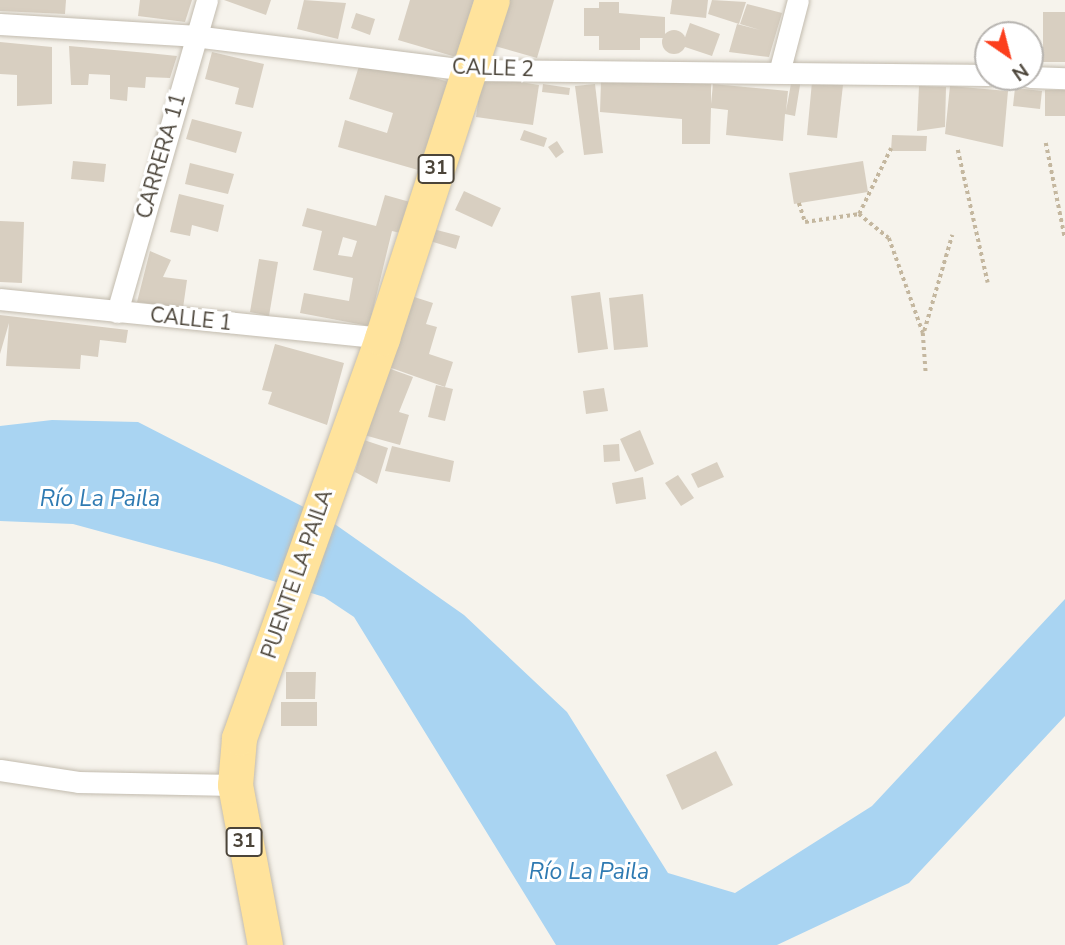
<!DOCTYPE html>
<html>
<head>
<meta charset="utf-8">
<style>
	body { margin:0 }
	#map { position:relative; width:1065px; height:945px; overflow:hidden; background:#f6f3ec; font-family:"Nunito Sans",sans-serif }
	div>[style] { position:absolute }
	[style*='--x'] { left:calc(var(--x)*1px); top:calc(var(--y)*1px); width:calc(var(--w)*1px); rotate:calc(var(--a)*1deg) }
	.water>* { inset:0; background:#a9d4f2 }
	.building>* { inset:0; background:#d8cfc1 }
	.round { border-radius:50% }
	.path>* { height:3.5px; margin-top:-1.75px; transform-origin:0; background:repeating-linear-gradient(90deg,#c4b79f 0 3.5px,transparent 0 7px) }
	.roads { filter:drop-shadow(0 0 2px #c2bbae) drop-shadow(0 0 2px #c2bbae) }
	.minor>* { height:21px; margin:-10.5px; padding:0 10.5px; transform-origin:10.5px; border-radius:10.5px; background:#fff }
	.primary>* { height:35px; margin:-17.5px; padding:0 17.5px; transform-origin:17.5px; border-radius:17.5px; background:#ffe39c }
	span { translate:-50% -50%; white-space:nowrap; text-align:center; line-height:1.15; -webkit-text-stroke:6px #fff; paint-order:stroke }
	.shield-label span { padding:2px 5px; background:#fff; border:2px solid; border-radius:5px; -webkit-text-stroke-width:0 }
	.shield-label { font-size:19px; color:#4b4439; font-weight:700 }
	.street-label { font-size:21px; color:#4b4439 }
	.water-label { font-size:23px; color:#2e7ab2; font-style:italic }
	.north { position:absolute; left:974px; top:21px; width:70px; height:70px; box-sizing:border-box; background:#fff; border:2px solid #b7b4b0; border-radius:50%; rotate:145deg; font-size:19px; font-weight:700; line-height:28px; text-align:center; color:#4b4439 }
	.north::after { content:''; display:block; margin:auto; width:24px; height:32px; background:#fc3f1d; clip-path:polygon(50% 0,100% 100%,50% 72%,0 100%) }
</style>
</head>
<body>
<div id="map">
	<div class="water">
		<div style="clip-path:polygon(52px 420px,138px 422px,329px 520px,464px 615px,567px 712px,668px 873px,735px 893px,872px 806px,1065px 599px,1065px 716px,909px 883px,777px 945px,556px 945px,354px 617px,324px 597px,216px 563px,73px 524px,0 521px,0 426px)"></div>
	</div>
	<div class="building">
		<div style="clip-path:polygon(0 0,66px 0,65px 14px,0 11px)"></div>
		<div style="clip-path:polygon(140px 0,192px 0,185px 22px,138px 16px)"></div>
		<div style="clip-path:polygon(224px 0,271px 0,266px 15px)"></div>
		<div style="clip-path:polygon(304px 0,346px 3px,338px 39px,297px 29px)"></div>
		<div style="clip-path:polygon(410px 0,474px 0,456px 57px,398px 40px)"></div>
		<div style="clip-path:polygon(504px 0,554px 0,537px 58px,491px 45px)"></div>
		<div style="clip-path:polygon(672px 0,708px 0,706px 18px,670px 14px)"></div>
		<div style="clip-path:polygon(712px 0,746px 2px,739px 24px,708px 14px)"></div>
		<div style="clip-path:polygon(599px 2px,619px 2px,619px 13px,665px 17px,665px 38px,640px 38px,640px 50px,599px 50px,599px 36px,584px 36px,584px 8px,599px 8px)"></div>
		<div style="clip-path:polygon(747px 4px,782px 13px,769px 57px,729px 52px,737px 24px,760px 30px,740px 24px)"></div>
		<div style="clip-path:polygon(1043px 12px,1065px 12px,1065px 62px,1043px 62px)"></div>
		<div style="clip-path:polygon(356px 13px,375px 19px,370px 35px,351px 28px)"></div>
		<div style="clip-path:polygon(690px 23px,720px 34px,712px 56px,682px 46px)"></div>
		<div class="round" style="left:662px;top:30px;width:24px;height:24px"></div>
		<div style="clip-path:polygon(0 42px,52px 47px,52px 104px,17px 106px,17px 75px,0 74px)"></div>
		<div style="clip-path:polygon(69px 46px,148px 53px,177px 56px,170px 78px,146px 77px,145px 88px,128px 87px,127px 101px,110px 99px,110px 75px,89px 74px,88px 85px,71px 85px)"></div>
		<div style="clip-path:polygon(212px 52px,264px 64px,253px 108px,235px 104px,239px 88px,205px 79px)"></div>
		<div style="clip-path:polygon(362px 56px,452px 83px,425px 172px,338px 147px,345px 120px,387px 133px,393px 113px,349px 99px)"></div>
		<div style="clip-path:polygon(482px 76px,539px 85px,533px 125px,476px 117px)"></div>
		<div style="clip-path:polygon(792px 78px,801px 79px,795px 116px,785px 114px,783px 141px,726px 135px,728px 110px,711px 108px,710px 144px,682px 144px,682px 119px,600px 112px,601px 81px,711px 84px,711px 104px,713px 84px,788px 91px,786px 111px)"></div>
		<div style="clip-path:polygon(812px 82px,843px 85px,837px 138px,807px 135px)"></div>
		<div style="clip-path:polygon(543px 84px,570px 88px,569px 95px,542px 92px)"></div>
		<div style="clip-path:polygon(595px 84px,603px 153px,584px 155px,575px 86px)"></div>
		<div style="clip-path:polygon(919px 86px,946px 87px,945px 127px,917px 131px)"></div>
		<div style="clip-path:polygon(950px 86px,1008px 91px,1003px 147px,945px 134px)"></div>
		<div style="clip-path:polygon(1015px 88px,1042px 91px,1040px 109px,1013px 106px)"></div>
		<div style="clip-path:polygon(1045px 90px,1065px 90px,1065px 116px,1045px 116px)"></div>
		<div style="clip-path:polygon(192px 119px,242px 132px,236px 153px,186px 139px)"></div>
		<div style="clip-path:polygon(524px 130px,547px 138px,544px 147px,520px 140px)"></div>
		<div style="clip-path:polygon(892px 135px,927px 136px,926px 151px,891px 151px)"></div>
		<div style="clip-path:polygon(557px 141px,564px 152px,556px 158px,548px 147px)"></div>
		<div style="clip-path:polygon(73px 161px,106px 164px,104px 182px,71px 179px)"></div>
		<div style="clip-path:polygon(863px 161px,868px 192px,794px 204px,789px 173px)"></div>
		<div style="clip-path:polygon(190px 163px,234px 174px,228px 194px,185px 184px)"></div>
		<div style="clip-path:polygon(464px 191px,501px 208px,492px 227px,455px 210px)"></div>
		<div style="clip-path:polygon(179px 194px,224px 205px,218px 232px,192px 225px,190px 236px,170px 232px)"></div>
		<div style="clip-path:polygon(evenodd,385px 195px,410px 202px,400px 233px,392px 231px,369px 326px,300px 313px,304px 293px,349px 301px,353px 278px,313px 270px,322px 231px,302px 226px,307px 208px,376px 226px,385px 195px,343px 237px,357px 241px,352px 257px,338px 255px,343px 237px)"></div>
		<div style="clip-path:polygon(0 221px,24px 222px,22px 283px,0 282px)"></div>
		<div style="clip-path:polygon(433px 229px,460px 236px,456px 249px,430px 241px)"></div>
		<div style="clip-path:polygon(150px 251px,171px 260px,163px 277px,187px 280px,183px 308px,137px 302px)"></div>
		<div style="clip-path:polygon(259px 259px,278px 262px,269px 316px,250px 312px)"></div>
		<div style="clip-path:polygon(600px 292px,608px 349px,578px 353px,571px 296px)"></div>
		<div style="clip-path:polygon(643px 294px,648px 347px,614px 350px,609px 298px)"></div>
		<div style="clip-path:polygon(408px 295px,433px 303px,426px 324px,437px 327px,429px 354px,453px 362px,445px 387px,383px 365px)"></div>
		<div style="clip-path:polygon(0 315px,128px 330px,126px 343px,100px 340px,98px 357px,81px 355px,80px 369px,6px 366px,9px 323px,0 354px)"></div>
		<div style="clip-path:polygon(275px 344px,344px 363px,327px 425px,268px 404px,272px 392px,262px 390px)"></div>
		<div style="clip-path:polygon(385px 367px,413px 377px,399px 412px,409px 415px,400px 445px,364px 435px)"></div>
		<div style="clip-path:polygon(436px 385px,453px 389px,445px 421px,428px 417px)"></div>
		<div style="clip-path:polygon(604px 388px,608px 411px,586px 414px,583px 391px)"></div>
		<div style="clip-path:polygon(640px 430px,654px 464px,635px 472px,620px 439px)"></div>
		<div style="clip-path:polygon(364px 440px,388px 448px,377px 484px,355px 472px)"></div>
		<div style="clip-path:polygon(619px 444px,620px 461px,604px 462px,603px 445px)"></div>
		<div style="clip-path:polygon(392px 446px,454px 461px,450px 482px,385px 471px)"></div>
		<div style="clip-path:polygon(717px 462px,724px 477px,698px 488px,691px 474px)"></div>
		<div style="clip-path:polygon(678px 475px,694px 498px,681px 506px,665px 483px)"></div>
		<div style="clip-path:polygon(643px 477px,646px 499px,616px 504px,612px 483px)"></div>
		<div style="clip-path:polygon(286px 672px,316px 672px,315px 699px,286px 699px)"></div>
		<div style="clip-path:polygon(281px 702px,317px 702px,317px 726px,281px 726px)"></div>
		<div style="clip-path:polygon(716px 751px,733px 785px,682px 810px,666px 775px)"></div>
	</div>
	<div class="path">
		<div style="--x:1046;--y:143;--w:97;--a:78.7"></div>
		<div style="--x:958;--y:150;--w:136;--a:77.3"></div>
		<div style="--x:799;--y:203;--w:20;--a:72"></div>
		<div style="--x:805;--y:222;--w:55;--a:-8.4"></div>
		<div style="--x:859;--y:214;--w:38;--a:39"></div>
		<div style="--x:889;--y:238;--w:101;--a:70.3"></div>
		<div style="--x:923;--y:333;--w:42;--a:85.9"></div>
		<div style="--x:859;--y:214;--w:73;--a:-64.1"></div>
		<div style="--x:924;--y:331;--w:100;--a:-73.7"></div>
	</div>
	<div class="roads">
		<div class="minor">
			<div style="--x:0;--y:24;--w:194;--a:3.5"></div>
			<div style="--x:194;--y:36;--w:276;--a:7.1"></div>
			<div style="--x:468;--y:70;--w:520;--a:0.55"></div>
			<div style="--x:780;--y:69;--w:71;--a:-75.4"></div>
			<div style="--x:1030;--y:77;--w:35;--a:2"></div>
			<div style="--x:0;--y:299;--w:384;--a:5.8"></div>
			<div style="--x:117;--y:312;--w:325;--a:-73.9"></div>
			<div style="--x:0;--y:770;--w:79;--a:8.7"></div>
			<div style="--x:78;--y:782;--w:157;--a:1.1"></div>
		</div>
		<div class="primary">
			<div style="--x:265;--y:945;--w:163;--a:-100.6"></div>
			<div style="--x:235;--y:785;--w:47;--a:-85.1"></div>
			<div style="--x:239;--y:738;--w:425;--a:-70.3"></div>
			<div style="--x:382;--y:338;--w:355;--a:-72"></div>
		</div>
	</div>
	<div class="shield-label">
		<span style="left:436px;top:169px">31</span>
		<span style="left:244px;top:842px">31</span>
	</div>
	<div class="street-label">
		<span style="left:493px;top:68px;rotate:2deg">CALLE 2</span>
		<span style="left:161px;top:156px;rotate:-74deg">CARRERA 11</span>
		<span style="left:191px;top:319px;rotate:6deg">CALLE 1</span>
		<span style="left:297px;top:574px;rotate:-71deg">PUENTE LA PAILA</span>
	</div>
	<div class="water-label">
		<span style="left:100px;top:499px">Río La Paila</span>
		<span style="left:589px;top:872px">Río La Paila</span>
	</div>
	<div class="north">N</div>
</div>
</body>
</html>
